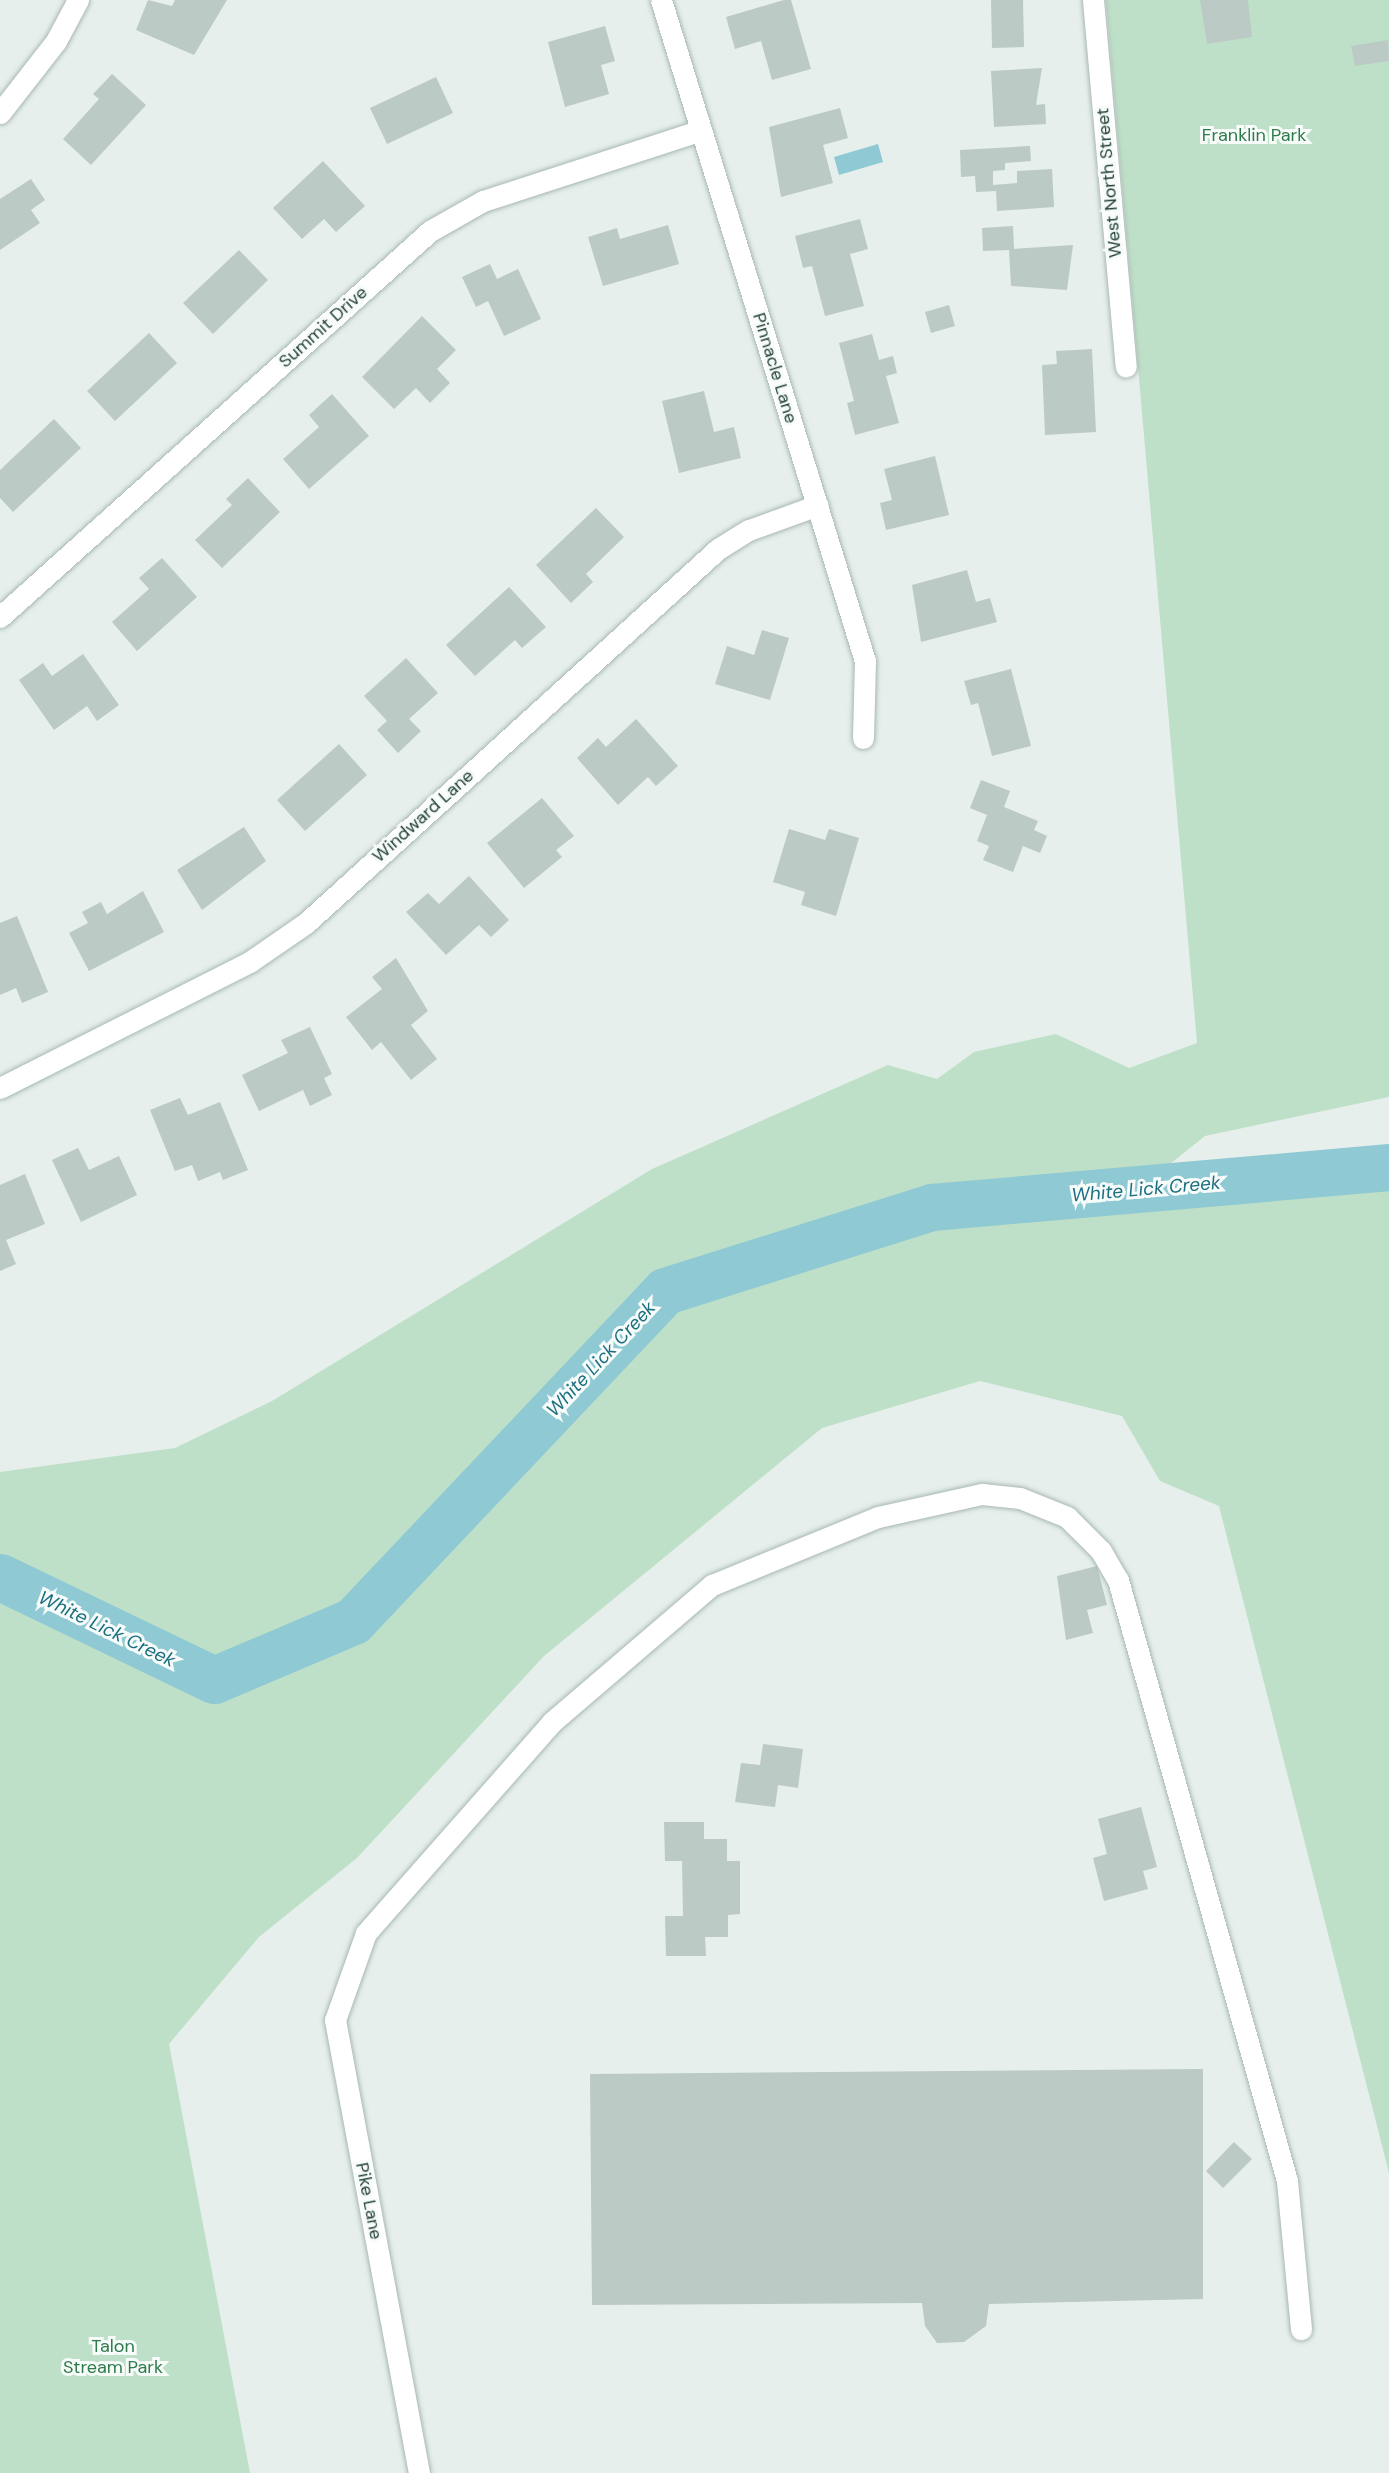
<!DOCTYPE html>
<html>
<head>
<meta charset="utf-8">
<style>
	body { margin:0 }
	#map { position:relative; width:1389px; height:2473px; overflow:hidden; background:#e6efeb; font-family:"DM Sans",sans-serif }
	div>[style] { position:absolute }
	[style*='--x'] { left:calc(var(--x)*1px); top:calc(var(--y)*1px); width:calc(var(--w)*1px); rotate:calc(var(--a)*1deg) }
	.green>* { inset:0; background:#bfe0c8 }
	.water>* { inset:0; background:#8ec9d4 }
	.river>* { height:47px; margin:-23.5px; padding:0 23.5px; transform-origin:23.5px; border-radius:23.5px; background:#8ec9d4 }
	.building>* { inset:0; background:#bbcac4 }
	.roads { filter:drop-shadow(0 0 2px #a8b8b2) drop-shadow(0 0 2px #a8b8b2) }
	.minor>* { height:21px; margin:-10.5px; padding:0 10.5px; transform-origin:10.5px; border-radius:10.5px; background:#fff }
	span { translate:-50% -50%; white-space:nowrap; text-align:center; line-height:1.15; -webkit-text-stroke:6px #f7fbf9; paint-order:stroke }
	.park-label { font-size:18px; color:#2d7a4b }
	.street-label { font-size:18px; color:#24423a }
	.water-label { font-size:19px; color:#1c6f80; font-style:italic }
</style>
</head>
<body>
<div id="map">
	<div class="green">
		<div style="clip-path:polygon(1106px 0,1389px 0,1389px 1097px,1205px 1136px,1140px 1188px,1389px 1167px,1389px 2173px,1219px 1506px,1160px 1481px,1122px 1416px,980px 1381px,822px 1428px,544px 1656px,357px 1858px,259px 1937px,169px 2044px,250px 2473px,0 2473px,0 1472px,175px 1448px,272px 1401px,652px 1169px,888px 1065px,937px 1079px,974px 1052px,1056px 1034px,1129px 1068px,1197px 1043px)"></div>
	</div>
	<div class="water">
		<div style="clip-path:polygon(878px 144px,883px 162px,839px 175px,834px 157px)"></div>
	</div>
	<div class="river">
		<div style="--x:0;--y:1577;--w:237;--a:25.7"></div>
		<div style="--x:214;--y:1680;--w:151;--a:-23"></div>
		<div style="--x:353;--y:1621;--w:454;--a:-46.6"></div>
		<div style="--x:665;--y:1291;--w:280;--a:-17.5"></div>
		<div style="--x:932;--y:1207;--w:459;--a:-5"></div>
	</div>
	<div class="building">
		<div style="clip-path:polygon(148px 0,172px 6px,175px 0,227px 0,194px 55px,136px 30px)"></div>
		<div style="clip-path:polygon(784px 0,791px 0,811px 69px,772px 80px,761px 41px,735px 49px,726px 17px)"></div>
		<div style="clip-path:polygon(991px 0,1023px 0,1024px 47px,992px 48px)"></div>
		<div style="clip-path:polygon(1200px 0,1248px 0,1252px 37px,1207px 44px)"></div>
		<div style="clip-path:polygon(605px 26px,615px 61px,601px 65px,609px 94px,565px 107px,548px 42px)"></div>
		<div style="clip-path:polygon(1388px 40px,1389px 61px,1355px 66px,1351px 46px)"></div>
		<div style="clip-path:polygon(1042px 68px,1036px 105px,1045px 104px,1046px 124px,994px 127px,991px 71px)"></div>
		<div style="clip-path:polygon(112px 74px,146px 105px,91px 165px,63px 139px,99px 99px,93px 94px)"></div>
		<div style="clip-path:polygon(436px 77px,453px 113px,387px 144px,370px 108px)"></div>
		<div style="clip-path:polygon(840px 108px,848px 138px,823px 145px,833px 183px,781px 197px,769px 127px)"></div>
		<div style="clip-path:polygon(1030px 146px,1031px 161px,1005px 163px,1005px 170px,993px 171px,993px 185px,1017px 183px,1017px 171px,1052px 169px,1054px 207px,997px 211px,996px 191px,976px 192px,975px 176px,961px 177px,960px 150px)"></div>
		<div style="clip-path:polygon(323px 161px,365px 206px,336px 232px,324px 219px,302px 239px,273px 208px)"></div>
		<div style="clip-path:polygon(31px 179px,45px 200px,31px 210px,40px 223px,0 250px,0 199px)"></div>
		<div style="clip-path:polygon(860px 219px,868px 249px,850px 254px,864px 306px,825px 316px,812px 266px,803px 268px,795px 236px)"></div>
		<div style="clip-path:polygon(668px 225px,679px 264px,603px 286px,588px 237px,617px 228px,620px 239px)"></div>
		<div style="clip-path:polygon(1013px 226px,1014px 249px,1073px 245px,1067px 290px,1011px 286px,1009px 250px,983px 251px,982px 228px)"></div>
		<div style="clip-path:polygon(239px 250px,268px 280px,213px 334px,183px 303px)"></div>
		<div style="clip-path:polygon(490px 264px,497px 279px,518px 269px,541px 319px,504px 336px,488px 301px,476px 307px,462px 277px)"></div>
		<div style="clip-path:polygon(949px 305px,955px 326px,931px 333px,925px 312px)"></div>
		<div style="clip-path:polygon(422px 316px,456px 350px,437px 369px,450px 383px,430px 403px,416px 388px,394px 409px,362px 377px)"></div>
		<div style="clip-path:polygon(149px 333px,177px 363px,115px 421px,87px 391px)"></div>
		<div style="clip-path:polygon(872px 334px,879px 360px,893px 356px,897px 373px,886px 376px,899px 423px,855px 435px,847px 403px,854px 401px,839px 343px)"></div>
		<div style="clip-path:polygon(1092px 349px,1096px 432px,1045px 435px,1042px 365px,1057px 364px,1056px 351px)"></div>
		<div style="clip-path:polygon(704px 391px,714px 432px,734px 427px,741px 458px,679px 473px,662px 401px)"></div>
		<div style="clip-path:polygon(332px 394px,369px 436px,309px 489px,283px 459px,319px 427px,309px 415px)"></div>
		<div style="clip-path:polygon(54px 419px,81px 448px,13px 512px,0 498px,0 470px)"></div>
		<div style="clip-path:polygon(935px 456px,949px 515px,886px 530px,880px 503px,892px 500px,884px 469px)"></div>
		<div style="clip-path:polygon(248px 478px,280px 512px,222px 568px,195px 540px,232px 505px,226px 499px)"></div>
		<div style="clip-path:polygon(596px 508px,624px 537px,586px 574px,593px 582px,571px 603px,536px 565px)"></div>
		<div style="clip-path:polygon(162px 558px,197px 597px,137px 651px,112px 622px,149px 589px,139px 578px)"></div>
		<div style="clip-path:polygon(967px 570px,976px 602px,990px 598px,997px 622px,921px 642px,912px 585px)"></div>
		<div style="clip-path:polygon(509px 587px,546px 627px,522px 648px,515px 640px,475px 676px,446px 645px)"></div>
		<div style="clip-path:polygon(762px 630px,789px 638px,770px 700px,715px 684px,727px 646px,754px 655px)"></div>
		<div style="clip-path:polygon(83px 654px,119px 705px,97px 721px,87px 706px,54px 730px,19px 680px,43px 663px,52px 676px)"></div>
		<div style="clip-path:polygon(406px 658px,438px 693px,409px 719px,421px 731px,398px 753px,377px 730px,387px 721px,364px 696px)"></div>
		<div style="clip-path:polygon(1011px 669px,1031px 746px,992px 756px,978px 703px,971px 705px,964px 681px)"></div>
		<div style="clip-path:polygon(636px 719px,678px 766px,656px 786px,648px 777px,618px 805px,577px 758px,598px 738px,606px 747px)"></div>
		<div style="clip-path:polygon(339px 744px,367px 775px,305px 831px,277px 800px)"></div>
		<div style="clip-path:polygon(981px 780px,1010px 791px,1004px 807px,1038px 821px,1034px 830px,1047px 836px,1040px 853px,1023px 846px,1013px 872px,983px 860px,989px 846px,977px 841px,987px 815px,970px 808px)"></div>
		<div style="clip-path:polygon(542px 798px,574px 836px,556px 850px,562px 857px,524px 888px,487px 843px)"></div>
		<div style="clip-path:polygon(244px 827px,266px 861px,202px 910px,177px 870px)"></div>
		<div style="clip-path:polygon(789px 829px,825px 840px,829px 829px,859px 838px,836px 916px,801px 905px,805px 892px,773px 882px)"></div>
		<div style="clip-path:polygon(469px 876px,509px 920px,491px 937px,479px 925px,446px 955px,406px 912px,428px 893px,439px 904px)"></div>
		<div style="clip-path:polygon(143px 891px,164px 932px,89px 971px,69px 933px,88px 923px,82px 912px,101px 902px,107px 914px)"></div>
		<div style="clip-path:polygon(17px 916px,48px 992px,22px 1003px,16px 988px,0 995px,0 923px)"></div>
		<div style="clip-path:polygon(396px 958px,428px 1011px,411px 1025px,437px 1059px,411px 1080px,381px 1042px,372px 1050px,346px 1017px,382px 989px,372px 977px)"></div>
		<div style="clip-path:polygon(310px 1027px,332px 1074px,324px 1078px,332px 1095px,310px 1106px,303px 1090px,259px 1111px,242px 1075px,288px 1053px,281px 1040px)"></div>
		<div style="clip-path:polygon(180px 1098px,188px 1115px,220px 1102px,248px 1170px,223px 1180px,220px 1172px,198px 1181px,192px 1165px,175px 1171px,150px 1110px)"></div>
		<div style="clip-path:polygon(78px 1148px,89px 1170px,119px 1156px,137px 1195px,81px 1222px,52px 1160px)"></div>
		<div style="clip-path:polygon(25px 1174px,45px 1224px,6px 1240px,16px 1264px,0 1271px,0 1185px)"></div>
		<div style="clip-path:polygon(1097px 1566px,1107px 1605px,1087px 1610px,1093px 1633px,1066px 1640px,1057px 1576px)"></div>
		<div style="clip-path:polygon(763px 1744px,803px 1749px,798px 1788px,778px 1785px,775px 1807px,735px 1802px,741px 1763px,760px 1765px)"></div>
		<div style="clip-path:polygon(1141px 1807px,1157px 1867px,1143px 1871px,1148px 1889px,1104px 1901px,1093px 1858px,1107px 1854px,1098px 1819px)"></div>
		<div style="clip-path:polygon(664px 1822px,704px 1822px,704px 1839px,727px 1839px,727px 1861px,740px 1861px,740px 1914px,728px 1915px,728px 1937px,705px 1937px,706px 1956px,666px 1956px,665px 1916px,683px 1916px,682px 1861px,665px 1861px)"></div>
		<div style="clip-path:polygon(1203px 2069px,1203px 2299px,989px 2304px,986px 2326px,964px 2342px,937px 2343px,925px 2326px,922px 2303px,592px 2305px,590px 2074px)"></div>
		<div style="clip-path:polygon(1234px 2142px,1252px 2159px,1223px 2188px,1206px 2171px)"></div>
	</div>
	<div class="roads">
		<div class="minor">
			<div style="--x:661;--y:0;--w:692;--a:72.85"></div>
			<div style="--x:865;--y:661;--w:77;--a:91.5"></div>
			<div style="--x:1093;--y:0;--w:368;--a:84.9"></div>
			<div style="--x:0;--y:113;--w:91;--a:-52.1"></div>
			<div style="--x:56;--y:41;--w:47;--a:-61.8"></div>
			<div style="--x:0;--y:617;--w:578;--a:-41.91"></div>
			<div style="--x:430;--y:231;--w:61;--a:-29.5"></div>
			<div style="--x:483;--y:201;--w:229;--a:-18"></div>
			<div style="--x:0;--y:1088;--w:281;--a:-26.8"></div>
			<div style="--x:251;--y:961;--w:67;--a:-34.6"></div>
			<div style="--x:306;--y:923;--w:556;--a:-42.23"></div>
			<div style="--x:718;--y:549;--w:36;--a:-32"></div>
			<div style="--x:749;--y:530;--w:73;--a:-19.9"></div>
			<div style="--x:419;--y:2473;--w:461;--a:-100.5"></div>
			<div style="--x:335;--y:2020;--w:92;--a:-70.4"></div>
			<div style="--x:366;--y:1933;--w:281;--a:-48.6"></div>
			<div style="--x:552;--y:1722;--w:211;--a:-40.6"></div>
			<div style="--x:712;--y:1585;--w:179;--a:-22.3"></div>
			<div style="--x:878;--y:1517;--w:107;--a:-12.5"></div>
			<div style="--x:982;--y:1494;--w:38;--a:6"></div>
			<div style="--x:1020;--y:1498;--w:51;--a:22"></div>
			<div style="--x:1067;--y:1517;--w:48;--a:45"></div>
			<div style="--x:1101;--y:1551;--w:34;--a:60"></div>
			<div style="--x:1118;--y:1580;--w:624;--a:74.29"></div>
			<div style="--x:1287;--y:2181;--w:149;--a:84.6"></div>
		</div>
	</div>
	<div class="park-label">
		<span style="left:1254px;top:135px">Franklin Park</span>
		<span style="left:113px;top:2357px">Talon<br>Stream Park</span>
	</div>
	<div class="street-label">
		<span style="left:1109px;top:183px;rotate:-95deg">West North Street</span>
		<span style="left:323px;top:327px;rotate:-42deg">Summit Drive</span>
		<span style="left:775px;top:368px;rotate:73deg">Pinnacle Lane</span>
		<span style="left:423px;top:816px;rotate:-42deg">Windward Lane</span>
		<span style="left:369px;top:2201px;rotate:79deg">Pike Lane</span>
	</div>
	<div class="water-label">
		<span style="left:1146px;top:1189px;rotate:-5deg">White Lick Creek</span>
		<span style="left:601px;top:1359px;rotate:-47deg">White Lick Creek</span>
		<span style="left:107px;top:1629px;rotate:26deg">White Lick Creek</span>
	</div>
</div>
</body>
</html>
